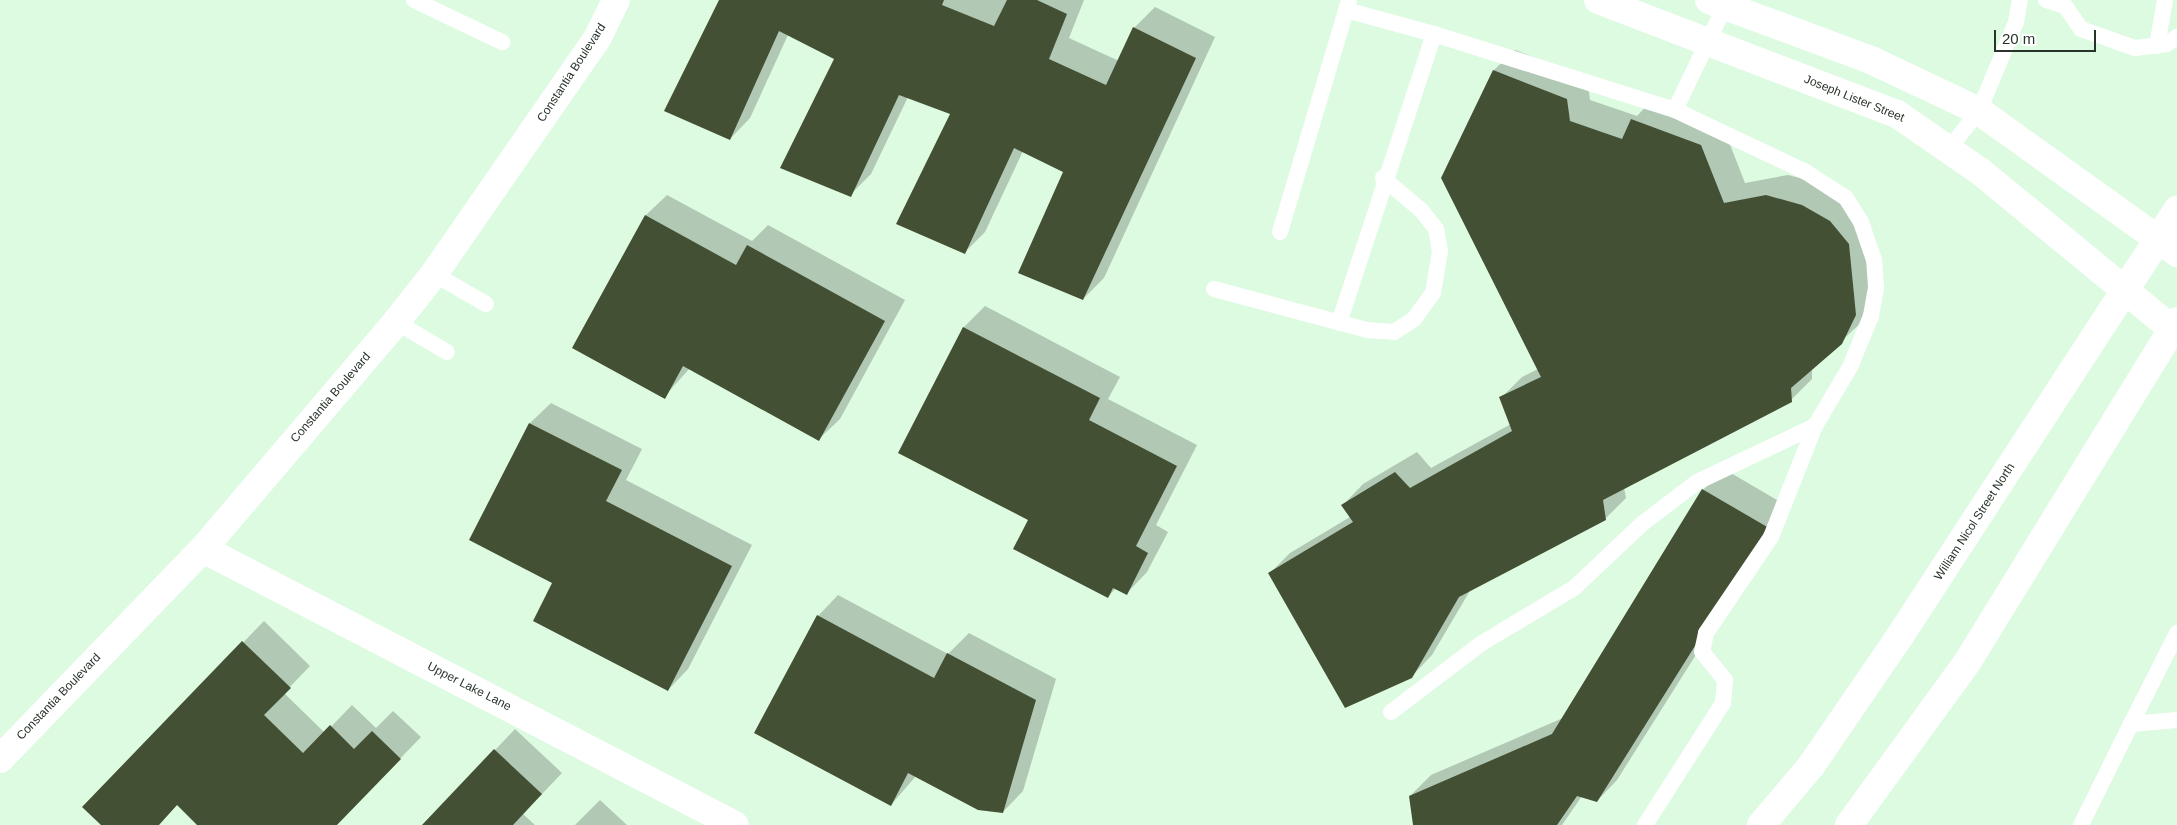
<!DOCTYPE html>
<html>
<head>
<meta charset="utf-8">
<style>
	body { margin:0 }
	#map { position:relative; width:2177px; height:825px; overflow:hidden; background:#ddfbe1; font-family:Helvetica,sans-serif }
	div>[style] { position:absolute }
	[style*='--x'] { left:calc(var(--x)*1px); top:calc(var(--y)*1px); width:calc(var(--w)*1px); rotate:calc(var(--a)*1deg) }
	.shadow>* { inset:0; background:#0003 }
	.building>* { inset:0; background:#445034 }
	.lane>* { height:16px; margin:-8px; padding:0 8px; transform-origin:8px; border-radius:8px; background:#fff }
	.street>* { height:28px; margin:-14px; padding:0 14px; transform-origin:14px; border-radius:14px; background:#fff }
	.secondary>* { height:28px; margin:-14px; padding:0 14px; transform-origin:14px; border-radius:14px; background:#fff }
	span { translate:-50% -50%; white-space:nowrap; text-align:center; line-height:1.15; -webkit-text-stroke:5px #fff; paint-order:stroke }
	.street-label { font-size:12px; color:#283329 }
	.scale { position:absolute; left:1994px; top:30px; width:102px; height:22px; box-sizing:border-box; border:2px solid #283329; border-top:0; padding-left:6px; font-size:15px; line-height:18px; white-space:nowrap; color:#283329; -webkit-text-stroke:4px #fff; paint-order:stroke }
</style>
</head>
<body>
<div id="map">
	<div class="shadow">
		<div style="clip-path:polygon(720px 0,1084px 0,1069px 38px,1119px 61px,1134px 28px,1155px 7px,1215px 37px,1104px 278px,1083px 299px,1065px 171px,1023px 151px,985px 232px,965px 252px,952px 113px,908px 97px,871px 174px,850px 195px,836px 59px,788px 35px,750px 118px,730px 139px)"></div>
		<div style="clip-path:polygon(1515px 50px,1587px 78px,1590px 100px,1637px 116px,1653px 99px,1722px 124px,1745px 183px,1788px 175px,1823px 184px,1851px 200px,1877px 293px,1863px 321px,1812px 368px,1812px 379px,1791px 400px,1624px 487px,1626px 498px,1605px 519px,1471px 589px,1432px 655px,1411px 677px,1270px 573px,1290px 553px,1350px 517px,1343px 505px,1363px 484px,1417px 452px,1431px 468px,1511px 424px,1501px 398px,1522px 377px,1538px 369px,1442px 178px,1494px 70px)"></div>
		<div style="clip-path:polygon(667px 195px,752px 241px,768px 225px,905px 300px,840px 419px,819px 439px,690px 368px,664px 397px,574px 348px,646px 215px)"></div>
		<div style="clip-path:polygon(985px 306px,1120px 377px,1108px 399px,1197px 445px,1156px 525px,1168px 532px,1147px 572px,1127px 593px,1116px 588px,1108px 597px,1029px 520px,900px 452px,964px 327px)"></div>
		<div style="clip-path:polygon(551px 403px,642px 449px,626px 480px,752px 545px,688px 669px,668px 690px,554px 583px,471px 539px,530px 423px)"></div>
		<div style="clip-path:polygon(1724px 469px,1789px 507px,1617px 780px,1597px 801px,1582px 796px,1562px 825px,1415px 825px,1410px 796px,1431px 775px,1563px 718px,1703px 490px)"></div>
		<div style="clip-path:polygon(838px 595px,948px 654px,969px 633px,1056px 679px,1023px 791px,1003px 812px,916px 776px,891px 805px,818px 616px)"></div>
		<div style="clip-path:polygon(264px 621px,310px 666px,284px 693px,325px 733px,352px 705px,376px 728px,393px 711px,421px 737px,336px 825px,199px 825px,178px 804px,158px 825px,103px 825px,84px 807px)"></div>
		<div style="clip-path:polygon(515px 729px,562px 773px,523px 814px,535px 825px,424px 825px)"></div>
		<div style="clip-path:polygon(600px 800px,627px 825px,575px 825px)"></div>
	</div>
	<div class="building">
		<div style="clip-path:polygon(719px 0,944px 0,942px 5px,994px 26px,1007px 0,1037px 0,1067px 14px,1049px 59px,1106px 85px,1133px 27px,1196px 58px,1083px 300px,1018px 273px,1063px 172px,1014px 148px,965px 254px,896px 224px,950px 114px,899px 95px,851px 197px,780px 168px,834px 59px,779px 31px,730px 140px,664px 111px)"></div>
		<div style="clip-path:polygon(1493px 70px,1567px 99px,1570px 121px,1622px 139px,1631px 119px,1701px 145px,1724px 203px,1766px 195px,1802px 205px,1830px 221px,1849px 244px,1856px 315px,1842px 344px,1791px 388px,1792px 402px,1603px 500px,1606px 520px,1459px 597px,1412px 678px,1345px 708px,1268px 573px,1353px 522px,1341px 505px,1395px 472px,1410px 488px,1512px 431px,1499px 397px,1541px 377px,1441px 178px)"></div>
		<div style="clip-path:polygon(645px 215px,736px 265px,747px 245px,885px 321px,819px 441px,683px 366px,665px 399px,572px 348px)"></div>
		<div style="clip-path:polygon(963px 327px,1100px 398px,1089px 420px,1177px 466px,1136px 546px,1148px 553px,1127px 595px,1113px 588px,1108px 598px,1013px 549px,1028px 520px,898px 453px)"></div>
		<div style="clip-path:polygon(529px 423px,622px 470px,606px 501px,732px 566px,668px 691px,533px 621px,552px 583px,469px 540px)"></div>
		<div style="clip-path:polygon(1702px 489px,1769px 528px,1597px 802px,1577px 796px,1557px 825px,1413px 825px,1409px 796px,1552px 734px)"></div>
		<div style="clip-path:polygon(817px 615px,934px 678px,947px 653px,1036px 700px,1003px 813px,978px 810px,908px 773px,891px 806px,754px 733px)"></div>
		<div style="clip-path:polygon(242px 641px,291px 688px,264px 715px,303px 753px,330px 725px,354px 749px,372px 731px,401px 759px,337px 825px,197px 825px,177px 805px,159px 825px,101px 825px,82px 807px)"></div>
		<div style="clip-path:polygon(494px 749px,542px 794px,513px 825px,422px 825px)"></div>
	</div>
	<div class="lane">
		<div style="--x:414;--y:0;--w:98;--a:25.5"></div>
		<div style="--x:2046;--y:0;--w:20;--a:18"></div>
		<div style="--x:2065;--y:6;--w:28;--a:55"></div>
		<div style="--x:2081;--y:29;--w:57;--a:19.4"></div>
		<div style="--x:2135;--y:48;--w:32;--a:-7"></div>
		<div style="--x:2167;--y:44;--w:12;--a:-35"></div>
		<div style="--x:1346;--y:10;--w:91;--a:15.3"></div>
		<div style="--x:2157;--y:46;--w:47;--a:-80.1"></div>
		<div style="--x:1950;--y:147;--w:46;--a:-51.1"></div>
		<div style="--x:1979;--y:111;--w:96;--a:-67.4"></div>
		<div style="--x:2016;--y:22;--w:22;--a:-80"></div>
		<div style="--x:1280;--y:232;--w:242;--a:-73.4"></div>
		<div style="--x:434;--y:274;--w:60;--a:30"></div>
		<div style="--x:1214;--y:289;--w:158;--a:15"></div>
		<div style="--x:1367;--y:330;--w:27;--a:4"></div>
		<div style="--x:1394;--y:332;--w:24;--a:-33"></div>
		<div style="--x:1414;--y:319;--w:32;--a:-54"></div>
		<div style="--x:1433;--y:293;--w:43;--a:-80.5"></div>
		<div style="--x:1440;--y:251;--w:22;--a:-100"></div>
		<div style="--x:1436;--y:229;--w:24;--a:-128"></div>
		<div style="--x:1421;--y:210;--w:50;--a:-139.9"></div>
		<div style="--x:396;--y:322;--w:59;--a:30.5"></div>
		<div style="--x:1339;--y:323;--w:304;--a:-71.8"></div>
		<div style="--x:1434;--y:34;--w:253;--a:17.5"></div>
		<div style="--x:2177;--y:633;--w:102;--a:116.8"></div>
		<div style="--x:2131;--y:724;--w:46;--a:-5"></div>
		<div style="--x:1391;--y:712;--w:114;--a:-37.2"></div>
		<div style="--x:1482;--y:643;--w:107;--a:-30.9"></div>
		<div style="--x:1574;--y:588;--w:95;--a:-43.3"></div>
		<div style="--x:1643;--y:523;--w:68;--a:-37.2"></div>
		<div style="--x:1697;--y:482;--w:131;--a:-25.4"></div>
		<div style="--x:1645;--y:825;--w:145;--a:-57.4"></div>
		<div style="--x:1723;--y:703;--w:23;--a:-85"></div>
		<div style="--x:1725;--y:680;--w:36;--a:-129"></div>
		<div style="--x:1702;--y:652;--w:19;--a:-78"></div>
		<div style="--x:1706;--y:633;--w:116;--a:-55.9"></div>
		<div style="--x:1771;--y:537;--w:119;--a:-68.4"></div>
		<div style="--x:1815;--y:426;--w:69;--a:-59.3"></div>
		<div style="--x:1850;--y:367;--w:55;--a:-67.6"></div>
		<div style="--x:1871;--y:316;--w:29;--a:-80"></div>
		<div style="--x:1876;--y:287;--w:27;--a:-94"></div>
		<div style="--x:1874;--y:260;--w:40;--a:-108.9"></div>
		<div style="--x:1861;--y:222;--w:28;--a:-122"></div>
		<div style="--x:1846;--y:198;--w:48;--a:-147"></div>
		<div style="--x:1806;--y:172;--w:145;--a:-154.7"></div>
		<div style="--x:1675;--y:110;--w:122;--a:-64.3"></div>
		<div style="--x:2081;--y:825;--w:113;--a:-63.7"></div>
	</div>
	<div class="street">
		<div style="--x:203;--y:549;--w:599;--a:27.42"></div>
	</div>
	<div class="secondary">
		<div style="--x:1598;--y:0;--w:320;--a:20.9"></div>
		<div style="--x:1897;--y:114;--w:102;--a:34.6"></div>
		<div style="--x:1981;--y:172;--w:254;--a:39.4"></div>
		<div style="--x:1709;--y:0;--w:173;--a:20.3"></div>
		<div style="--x:1871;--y:60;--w:119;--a:25.3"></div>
		<div style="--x:1979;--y:111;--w:244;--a:35.6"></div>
		<div style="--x:0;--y:759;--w:292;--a:-46"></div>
		<div style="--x:203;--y:549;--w:298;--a:-49.6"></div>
		<div style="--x:396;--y:322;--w:61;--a:-51.6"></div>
		<div style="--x:434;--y:274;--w:286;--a:-55.3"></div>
		<div style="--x:597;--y:39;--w:43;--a:-64"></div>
		<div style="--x:1761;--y:825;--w:77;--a:-49.7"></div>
		<div style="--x:1811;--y:766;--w:154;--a:-55.6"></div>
		<div style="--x:1898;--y:639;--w:512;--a:-56.96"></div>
		<div style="--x:1849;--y:825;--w:203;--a:-54"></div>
		<div style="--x:1968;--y:661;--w:399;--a:-58.4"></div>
	</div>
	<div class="street-label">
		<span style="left:572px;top:73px;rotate:-57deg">Constantia Boulevard</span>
		<span style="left:1854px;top:99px;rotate:22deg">Joseph Lister Street</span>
		<span style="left:331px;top:398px;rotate:-49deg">Constantia Boulevard</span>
		<span style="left:1975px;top:522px;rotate:-57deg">William Nicol Street North</span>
		<span style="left:469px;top:687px;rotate:27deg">Upper Lake Lane</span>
		<span style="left:59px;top:697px;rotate:-46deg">Constantia Boulevard</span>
	</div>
	<div class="scale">20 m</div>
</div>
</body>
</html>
